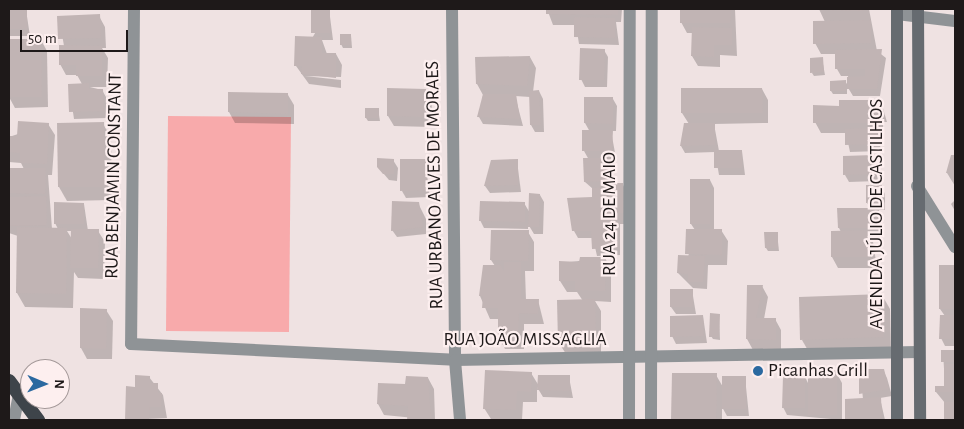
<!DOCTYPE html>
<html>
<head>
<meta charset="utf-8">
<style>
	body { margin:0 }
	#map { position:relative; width:964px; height:429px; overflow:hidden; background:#efe2e2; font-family:"Alegreya Sans",sans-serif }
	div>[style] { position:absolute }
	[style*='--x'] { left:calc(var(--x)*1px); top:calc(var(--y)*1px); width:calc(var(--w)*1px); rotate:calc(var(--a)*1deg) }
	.green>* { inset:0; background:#f8aaab }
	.shadow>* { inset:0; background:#0003 }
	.building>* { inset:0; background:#c1b4b4 }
	.minor>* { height:12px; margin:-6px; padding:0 6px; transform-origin:6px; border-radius:6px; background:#8f9396 }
	.tertiary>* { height:12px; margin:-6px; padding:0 6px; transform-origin:6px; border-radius:6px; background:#8f9396 }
	.secondary>* { height:12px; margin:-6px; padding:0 6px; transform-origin:6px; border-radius:6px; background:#666b70 }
	.trunk>* { height:14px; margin:-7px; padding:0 7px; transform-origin:7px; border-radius:7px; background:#3e444a }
	.dots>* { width:14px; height:14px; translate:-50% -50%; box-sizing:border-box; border:2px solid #fdefef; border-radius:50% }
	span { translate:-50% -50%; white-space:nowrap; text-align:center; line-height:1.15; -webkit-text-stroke:4.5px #fdefef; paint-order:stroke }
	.street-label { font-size:19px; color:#1e1919 }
	.poi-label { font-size:19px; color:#1e1919 }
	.left { translate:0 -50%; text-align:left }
	.frame { position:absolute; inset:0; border:10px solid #1e1919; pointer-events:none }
	.north { position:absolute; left:20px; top:359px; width:50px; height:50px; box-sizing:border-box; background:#fdefef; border:1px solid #a49999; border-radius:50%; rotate:91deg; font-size:14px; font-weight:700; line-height:20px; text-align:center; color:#1e1919 }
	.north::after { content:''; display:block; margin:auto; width:18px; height:22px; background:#2b69a0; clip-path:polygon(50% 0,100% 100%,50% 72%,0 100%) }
	.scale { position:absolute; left:20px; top:30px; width:108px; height:22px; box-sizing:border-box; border:2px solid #1e1919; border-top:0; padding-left:6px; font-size:15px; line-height:18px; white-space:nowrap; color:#1e1919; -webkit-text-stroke:4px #fdefef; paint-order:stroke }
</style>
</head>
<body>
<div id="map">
	<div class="green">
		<div style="clip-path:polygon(168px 116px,291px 117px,289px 332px,166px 331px)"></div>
	</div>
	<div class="shadow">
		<div style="clip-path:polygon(329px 9px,333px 40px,322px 40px,327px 54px,336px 54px,342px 65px,341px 77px,305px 76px,341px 80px,341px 88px,309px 84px,296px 66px)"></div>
		<div style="clip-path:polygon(547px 9px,622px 9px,621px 22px,616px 22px,619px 45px,579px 44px,576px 25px,553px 25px)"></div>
		<div style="clip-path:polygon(681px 9px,735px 9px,737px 56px,720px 55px,720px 67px,698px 66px,692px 56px,693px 33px,687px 33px,681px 22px)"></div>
		<div style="clip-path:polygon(819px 9px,869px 9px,877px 51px,886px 58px,880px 96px,853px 96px,847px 86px,847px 94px,833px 94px,831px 91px,845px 81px,849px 87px,848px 76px,841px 76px,837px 69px,836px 54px,821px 54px,815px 43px,825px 22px)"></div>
		<div style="clip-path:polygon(9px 10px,26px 10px,30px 36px,9px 36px)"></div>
		<div style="clip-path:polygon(99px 16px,105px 27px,106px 48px,102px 48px,108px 58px,107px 87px,90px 87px,102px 90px,106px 97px,107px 118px,74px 119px,69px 85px,82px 84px,77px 75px,66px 75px,60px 64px,64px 46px,59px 17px)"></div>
		<div style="clip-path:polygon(351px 35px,352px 48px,343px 48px,341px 44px)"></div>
		<div style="clip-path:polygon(41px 40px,47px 51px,48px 107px,15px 108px,9px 97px,9px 41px)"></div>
		<div style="clip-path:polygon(604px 50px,608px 57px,607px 87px,585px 87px,581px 79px)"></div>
		<div style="clip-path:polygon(530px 57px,536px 68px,533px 92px,539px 91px,543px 99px,544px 132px,535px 132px,531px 125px,530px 97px,515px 96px,523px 126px,483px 124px,479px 117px,483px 95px,477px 84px)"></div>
		<div style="clip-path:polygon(822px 59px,825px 75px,814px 76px,812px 73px)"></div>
		<div style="clip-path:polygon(762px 89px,768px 100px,768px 123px,714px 124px,719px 151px,742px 151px,745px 175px,719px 175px,715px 152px,685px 153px,681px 146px,689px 124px,682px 113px)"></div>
		<div style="clip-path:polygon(426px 90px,432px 101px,431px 127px,394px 126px,388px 116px)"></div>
		<div style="clip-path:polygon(229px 94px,288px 95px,294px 105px,294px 124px,235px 123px,229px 112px)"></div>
		<div style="clip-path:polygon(613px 99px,617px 106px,616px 131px,611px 131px,616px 158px,610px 158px,615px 186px,623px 185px,629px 196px,629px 224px,620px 224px,620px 255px,597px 256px,593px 238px,578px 238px,574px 231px,568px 199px,593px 198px,593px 189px,585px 182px,589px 160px,584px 151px,590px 132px,585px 123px)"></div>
		<div style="clip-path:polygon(881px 102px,887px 122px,883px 122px,883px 133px,878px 133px,881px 151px,850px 152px,846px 133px,821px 133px,815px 122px,840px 107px)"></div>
		<div style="clip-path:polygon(378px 109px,380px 121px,368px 121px,366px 118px)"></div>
		<div style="clip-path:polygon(evenodd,48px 124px,55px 135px,52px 175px,48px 175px,52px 229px,58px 229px,55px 223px,84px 204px,88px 231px,98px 231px,105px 242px,104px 279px,78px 278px,74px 272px,73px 308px,25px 307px,17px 293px,18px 236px,9px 233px,9px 169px,24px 169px,21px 163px,9px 162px,9px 137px,48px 124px,67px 231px,72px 231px,72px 239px,67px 231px)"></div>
		<div style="clip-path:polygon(58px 124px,103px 124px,111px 137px,112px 200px,67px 201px,59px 187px)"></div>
		<div style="clip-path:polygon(873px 156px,878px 181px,849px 182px,845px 175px)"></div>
		<div style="clip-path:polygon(952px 156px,955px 156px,955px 186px,947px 173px)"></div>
		<div style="clip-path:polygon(393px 160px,398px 168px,397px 181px,389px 180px,378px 167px)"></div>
		<div style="clip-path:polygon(425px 160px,430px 197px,406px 198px,402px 191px)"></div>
		<div style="clip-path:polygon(517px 161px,521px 192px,490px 193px,485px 186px)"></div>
		<div style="clip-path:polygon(710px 180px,714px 188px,714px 230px,721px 230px,728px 241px,727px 265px,708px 265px,707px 289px,693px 288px,678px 273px,688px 257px,695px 230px,691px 224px)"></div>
		<div style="clip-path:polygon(881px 186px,885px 194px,885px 210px,879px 210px,883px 235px,872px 235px,877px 268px,838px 268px,832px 257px,832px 232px,841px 232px,839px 228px,871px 209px,867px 203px)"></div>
		<div style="clip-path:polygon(540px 195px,544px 202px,543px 234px,534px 234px,528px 224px,528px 229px,484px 228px,480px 220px,524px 203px,530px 213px)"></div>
		<div style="clip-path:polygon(955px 200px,955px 211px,951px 204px)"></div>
		<div style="clip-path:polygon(418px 203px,426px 219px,426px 234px,397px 237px,392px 230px)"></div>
		<div style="clip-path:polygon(528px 232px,534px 242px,534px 271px,525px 271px,526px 300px,538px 300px,544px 324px,524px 324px,524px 349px,505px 349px,499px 338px,499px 319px,490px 319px,480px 296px,484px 266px,495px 266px,491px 260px)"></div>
		<div style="clip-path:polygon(777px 233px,779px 251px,768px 251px,766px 248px)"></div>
		<div style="clip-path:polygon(605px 258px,611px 269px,611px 302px,595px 301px,601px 311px,601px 353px,566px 354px,559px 343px,583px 301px,577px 292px,567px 292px,560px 281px,561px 263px)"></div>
		<div style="clip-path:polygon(940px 266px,955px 266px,955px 346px,945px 346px,941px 338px,945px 316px,940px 309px)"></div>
		<div style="clip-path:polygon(748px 286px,762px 286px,768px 297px,764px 319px,775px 319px,781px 330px,781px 350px,753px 350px,747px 339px)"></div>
		<div style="clip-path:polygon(692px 290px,696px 314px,676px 314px,671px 307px)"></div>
		<div style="clip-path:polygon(882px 295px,890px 309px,891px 351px,810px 354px,802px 340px)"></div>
		<div style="clip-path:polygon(106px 310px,113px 321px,112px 359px,87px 359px,81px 348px)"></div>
		<div style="clip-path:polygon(719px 315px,720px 340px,713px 339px,711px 336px)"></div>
		<div style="clip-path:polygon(703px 316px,707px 343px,676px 344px,672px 336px)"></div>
		<div style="clip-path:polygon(943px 351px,955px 351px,955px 420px,945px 420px,945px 403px,936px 392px,936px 387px,945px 387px)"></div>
		<div style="clip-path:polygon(860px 370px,883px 370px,887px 378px,892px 396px,880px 398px,885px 420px,847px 420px,846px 400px,863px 399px)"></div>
		<div style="clip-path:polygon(836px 372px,842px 383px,842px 420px,787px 415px,783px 407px,805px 377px,809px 385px)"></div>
		<div style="clip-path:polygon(531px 373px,539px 386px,569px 377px,573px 398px,543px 397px,537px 387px,537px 402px,523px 402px,522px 420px,491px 419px,484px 408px)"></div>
		<div style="clip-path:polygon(673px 374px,716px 375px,723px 387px,745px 377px,749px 416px,727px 416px,722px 407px,722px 420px,672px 420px)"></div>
		<div style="clip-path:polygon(149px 377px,163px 395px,167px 418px,126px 420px,127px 388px,136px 388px)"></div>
		<div style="clip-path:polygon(428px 378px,434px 389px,435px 420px,384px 415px,378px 404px,379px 384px,406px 386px)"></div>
	</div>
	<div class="building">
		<div style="clip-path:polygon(9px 9px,27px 9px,27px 29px,9px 29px)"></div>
		<div style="clip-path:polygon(311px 9px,330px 9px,330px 33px,311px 33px)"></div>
		<div style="clip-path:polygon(546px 9px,618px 9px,618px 15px,546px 14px)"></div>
		<div style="clip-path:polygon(680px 9px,731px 9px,730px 23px,680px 23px)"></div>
		<div style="clip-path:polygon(829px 9px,863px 9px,863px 11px,829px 10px)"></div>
		<div style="clip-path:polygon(100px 14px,101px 38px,58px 39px,57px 16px)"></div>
		<div style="clip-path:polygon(574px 17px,615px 18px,615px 38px,574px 37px)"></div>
		<div style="clip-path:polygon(871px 20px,871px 43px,813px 44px,813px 21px)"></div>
		<div style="clip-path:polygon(692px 27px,732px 28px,732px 45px,714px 45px,714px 57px,691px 56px)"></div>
		<div style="clip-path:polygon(340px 34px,351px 34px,351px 45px,340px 45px)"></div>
		<div style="clip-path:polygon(295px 36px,322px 37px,322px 53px,336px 53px,336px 78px,301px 74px,302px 66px,294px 66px)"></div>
		<div style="clip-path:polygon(9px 39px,41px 39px,42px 97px,9px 97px)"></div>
		<div style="clip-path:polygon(59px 45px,102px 46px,102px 76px,76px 76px,76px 65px,59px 65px)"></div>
		<div style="clip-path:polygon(580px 48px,605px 49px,604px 80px,579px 80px)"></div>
		<div style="clip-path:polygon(882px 49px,877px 89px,847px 89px,847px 77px,865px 76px,865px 69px,835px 69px,835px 50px)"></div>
		<div style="clip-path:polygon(530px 56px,527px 86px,476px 84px,475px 57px)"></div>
		<div style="clip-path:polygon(823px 57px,824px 72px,810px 73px,810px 58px)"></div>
		<div style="clip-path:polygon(846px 80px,846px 91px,830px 91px,830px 81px)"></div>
		<div style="clip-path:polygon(89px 83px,89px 89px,103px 89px,104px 111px,69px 112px,68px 84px)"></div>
		<div style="clip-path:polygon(387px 88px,426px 89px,426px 117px,387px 116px)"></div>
		<div style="clip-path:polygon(681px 88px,762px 88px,763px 113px,681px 113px)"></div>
		<div style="clip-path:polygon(539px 90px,541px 125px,530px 125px,529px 91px)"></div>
		<div style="clip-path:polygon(228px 92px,288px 93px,288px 114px,228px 112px)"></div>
		<div style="clip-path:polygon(483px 94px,516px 94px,520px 119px,477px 117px)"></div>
		<div style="clip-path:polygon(584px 97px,613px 97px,613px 124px,584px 123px)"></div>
		<div style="clip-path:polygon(839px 100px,882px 100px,877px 123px,813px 123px,813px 105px,839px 106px)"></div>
		<div style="clip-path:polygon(365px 108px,379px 108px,379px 118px,365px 118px)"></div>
		<div style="clip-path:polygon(18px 121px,49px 123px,47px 164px,20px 163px,20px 153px,9px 152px,9px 136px,17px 136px)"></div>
		<div style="clip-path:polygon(104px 122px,105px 187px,58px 187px,57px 123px)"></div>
		<div style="clip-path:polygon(684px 123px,715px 123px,715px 145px,680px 146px)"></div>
		<div style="clip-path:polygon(877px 128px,877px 144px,845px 145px,845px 129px)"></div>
		<div style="clip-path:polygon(582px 130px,613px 130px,612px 151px,582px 151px)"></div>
		<div style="clip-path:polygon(714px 150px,742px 150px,742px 168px,714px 168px)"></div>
		<div style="clip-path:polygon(874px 155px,875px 174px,843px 175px,843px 156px)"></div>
		<div style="clip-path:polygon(951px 155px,955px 155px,955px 185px,951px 173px,946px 173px)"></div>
		<div style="clip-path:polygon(377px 158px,394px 159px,394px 174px,383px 174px,377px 167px)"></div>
		<div style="clip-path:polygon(583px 158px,611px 158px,612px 181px,584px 182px)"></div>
		<div style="clip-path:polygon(400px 159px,426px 159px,427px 190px,400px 191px)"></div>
		<div style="clip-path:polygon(518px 159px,518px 185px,484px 186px,491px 160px)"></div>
		<div style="clip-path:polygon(9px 168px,46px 168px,45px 194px,9px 193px)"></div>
		<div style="clip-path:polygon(690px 179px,710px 179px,710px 224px,690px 224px)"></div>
		<div style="clip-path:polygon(614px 183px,623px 183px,624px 213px,616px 213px,617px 248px,592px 249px,591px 231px,572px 231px,567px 198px,592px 197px,592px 188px,614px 187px)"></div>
		<div style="clip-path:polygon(866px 185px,882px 185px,882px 203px,866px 203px)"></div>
		<div style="clip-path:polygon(529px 193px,540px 194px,539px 227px,528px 227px)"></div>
		<div style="clip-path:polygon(46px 196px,47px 225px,9px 226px,9px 197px)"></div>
		<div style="clip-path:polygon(392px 201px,419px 202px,423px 227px,391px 231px)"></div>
		<div style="clip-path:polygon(480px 201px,525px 202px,525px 222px,479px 221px)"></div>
		<div style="clip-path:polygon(54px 202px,84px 203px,84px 224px,54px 224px)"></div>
		<div style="clip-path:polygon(837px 208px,879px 208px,879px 228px,838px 228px)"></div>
		<div style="clip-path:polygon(17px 227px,67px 228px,66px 294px,16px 293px)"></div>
		<div style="clip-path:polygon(71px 229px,99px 229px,98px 268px,70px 268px)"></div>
		<div style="clip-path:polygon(686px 229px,722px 229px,722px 255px,685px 254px)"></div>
		<div style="clip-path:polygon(491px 230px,529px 230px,528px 261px,490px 260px)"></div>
		<div style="clip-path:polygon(871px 230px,871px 257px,831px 257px,831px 231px)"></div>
		<div style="clip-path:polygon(764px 232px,778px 232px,778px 248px,765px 248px)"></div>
		<div style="clip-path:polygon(678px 255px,705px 256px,703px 282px,688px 282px,688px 274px,677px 273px)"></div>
		<div style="clip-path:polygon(580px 257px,606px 257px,605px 291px,575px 290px,575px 281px,559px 281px,559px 261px,579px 262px)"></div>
		<div style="clip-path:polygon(504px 262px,521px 262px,521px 299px,539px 299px,538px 314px,519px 313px,518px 338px,498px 338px,498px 308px,482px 308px,483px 296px,479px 296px,483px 265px,500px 265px,504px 271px)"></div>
		<div style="clip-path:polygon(939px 265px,955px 265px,955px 309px,939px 309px)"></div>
		<div style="clip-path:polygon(747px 285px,763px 285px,756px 318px,776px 318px,776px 340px,746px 339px)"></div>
		<div style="clip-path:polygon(670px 289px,693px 289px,693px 307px,670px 307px)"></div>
		<div style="clip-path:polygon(883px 294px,884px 337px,800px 340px,799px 297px)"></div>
		<div style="clip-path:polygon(595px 299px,596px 342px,558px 343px,557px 300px)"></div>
		<div style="clip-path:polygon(80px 308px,107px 309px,106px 349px,80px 348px)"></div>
		<div style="clip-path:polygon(710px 313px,720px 314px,719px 337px,709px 337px)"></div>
		<div style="clip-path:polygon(703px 315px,704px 336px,670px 337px,670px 316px)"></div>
		<div style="clip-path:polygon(940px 315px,955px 315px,955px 339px,939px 339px)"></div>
		<div style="clip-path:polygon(941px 350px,955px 350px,955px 362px,941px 362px)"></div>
		<div style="clip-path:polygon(944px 364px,955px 364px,955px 392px,935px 392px,935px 386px,944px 386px)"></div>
		<div style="clip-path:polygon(859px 369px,884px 369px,889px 389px,859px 394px)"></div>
		<div style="clip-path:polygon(485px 370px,532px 372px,531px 392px,517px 391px,516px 410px,483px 409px)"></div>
		<div style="clip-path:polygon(837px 370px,837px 415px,808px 415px,808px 371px)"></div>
		<div style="clip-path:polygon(672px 373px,717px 373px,716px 420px,671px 420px)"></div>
		<div style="clip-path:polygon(135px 375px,150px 376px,150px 383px,158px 383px,158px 393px,162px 393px,161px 407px,150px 407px,149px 420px,125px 420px,126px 386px,135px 387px)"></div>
		<div style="clip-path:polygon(538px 375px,570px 375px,570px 391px,537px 390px)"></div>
		<div style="clip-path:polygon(406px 376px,428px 377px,431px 420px,407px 420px,408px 406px,377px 404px,378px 383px,405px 384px)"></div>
		<div style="clip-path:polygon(722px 376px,746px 376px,746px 409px,722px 409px)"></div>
		<div style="clip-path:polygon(783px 376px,805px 376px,805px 408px,782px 408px)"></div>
		<div style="clip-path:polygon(881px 397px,882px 420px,845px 420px,845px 399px)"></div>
		<div style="clip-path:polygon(944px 402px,955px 402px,955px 420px,944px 420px)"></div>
	</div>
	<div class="minor">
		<div style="--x:134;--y:9;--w:335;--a:90.5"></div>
		<div style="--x:131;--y:344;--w:324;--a:2.8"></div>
		<div style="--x:455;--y:360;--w:464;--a:-1"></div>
		<div style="--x:452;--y:9;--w:351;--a:89.5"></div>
		<div style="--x:455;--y:360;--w:60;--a:85.2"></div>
		<div style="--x:897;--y:14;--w:58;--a:6.9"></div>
		<div style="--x:917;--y:186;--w:72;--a:58.1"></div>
		<div style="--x:14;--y:420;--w:25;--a:-79"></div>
	</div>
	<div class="tertiary">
		<div style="--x:629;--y:420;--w:411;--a:-89.9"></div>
		<div style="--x:651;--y:420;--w:411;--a:-89.9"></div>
	</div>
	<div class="secondary">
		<div style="--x:897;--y:9;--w:411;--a:90"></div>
		<div style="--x:918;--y:9;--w:411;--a:89.7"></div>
	</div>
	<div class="trunk">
		<div style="--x:9;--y:381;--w:49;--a:53.4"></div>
	</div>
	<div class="dots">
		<div style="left:758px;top:371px;background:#2b69a0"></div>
	</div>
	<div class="street-label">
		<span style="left:114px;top:176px;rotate:-89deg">RUA BENJAMIN CONSTANT</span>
		<span style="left:435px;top:185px;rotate:-91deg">RUA URBANO ALVES DE MORAES</span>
		<span style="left:610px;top:214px;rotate:-90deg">RUA 24 DE MAIO</span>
		<span style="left:877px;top:214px;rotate:-90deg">AVENIDA JÚLIO DE CASTILHOS</span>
		<span style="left:525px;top:340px">RUA JOÃO MISSAGLIA</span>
	</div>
	<div class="poi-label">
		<span class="left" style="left:768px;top:371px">Picanhas Grill</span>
	</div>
	<div class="frame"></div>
	<div class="north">N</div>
	<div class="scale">50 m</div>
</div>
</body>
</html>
